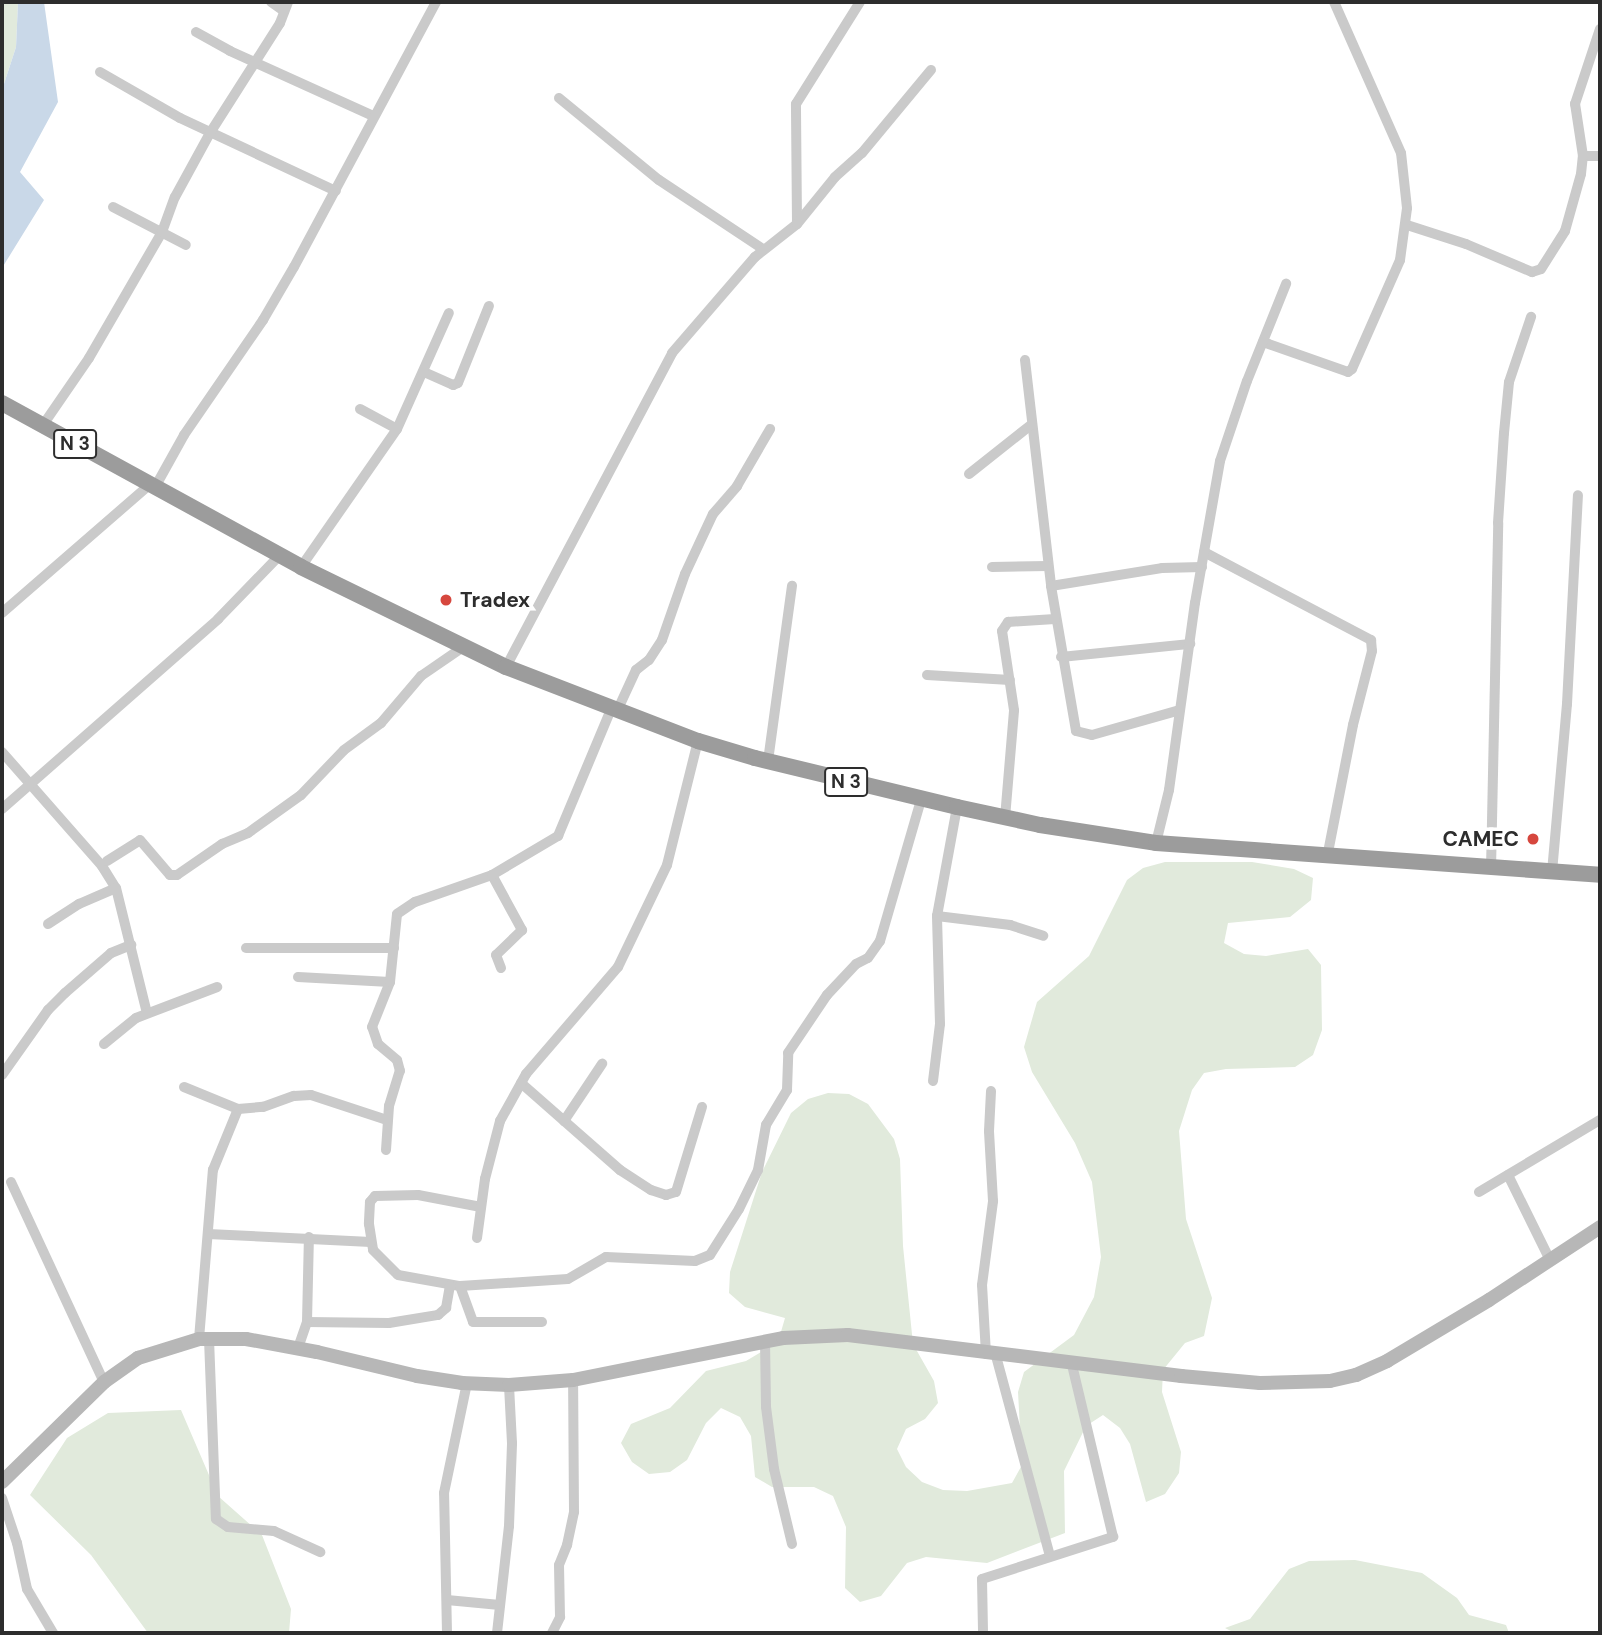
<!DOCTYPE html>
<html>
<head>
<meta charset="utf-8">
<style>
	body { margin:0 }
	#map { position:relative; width:1602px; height:1635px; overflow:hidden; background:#fff; font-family:"DM Sans",sans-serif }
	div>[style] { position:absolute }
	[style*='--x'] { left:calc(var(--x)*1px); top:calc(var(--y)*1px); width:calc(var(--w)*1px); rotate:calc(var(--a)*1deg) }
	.green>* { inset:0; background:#e1eadc }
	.water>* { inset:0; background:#c9d8e8 }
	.minor>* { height:10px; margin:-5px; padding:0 5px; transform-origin:5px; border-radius:5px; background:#cacaca }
	.secondary>* { height:14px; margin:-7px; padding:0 7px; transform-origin:7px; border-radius:7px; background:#b7b7b7 }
	.trunk>* { height:16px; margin:-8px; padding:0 8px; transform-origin:8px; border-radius:8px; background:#9c9c9c }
	.dots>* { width:19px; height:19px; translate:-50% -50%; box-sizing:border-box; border:4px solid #fff; border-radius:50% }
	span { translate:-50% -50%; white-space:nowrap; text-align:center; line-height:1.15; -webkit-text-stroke:7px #fff; paint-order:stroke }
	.shield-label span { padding:2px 5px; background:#fff; border:2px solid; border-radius:5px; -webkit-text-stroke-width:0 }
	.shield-label { font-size:19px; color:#2d2d2d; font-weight:700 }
	.poi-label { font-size:21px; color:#2d2d2d; font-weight:700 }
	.left { translate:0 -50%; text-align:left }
	.right { translate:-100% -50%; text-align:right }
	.frame { position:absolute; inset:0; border:4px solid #2d2d2d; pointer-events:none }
</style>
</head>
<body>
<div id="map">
	<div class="green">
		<div style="clip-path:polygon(2px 2px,18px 2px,16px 47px,2px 90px)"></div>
		<div style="clip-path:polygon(1165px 862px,1252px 862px,1294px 869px,1313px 878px,1311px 900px,1290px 917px,1228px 923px,1224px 943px,1244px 954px,1266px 956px,1308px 949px,1321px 965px,1322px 1030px,1313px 1055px,1295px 1067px,1226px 1069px,1204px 1073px,1192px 1090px,1179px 1131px,1186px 1219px,1212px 1298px,1204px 1336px,1185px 1343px,1163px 1370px,1162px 1392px,1181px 1452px,1179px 1473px,1165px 1494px,1146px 1502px,1130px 1444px,1120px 1428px,1103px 1415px,1086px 1426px,1064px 1471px,1065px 1533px,987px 1563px,926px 1557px,907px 1563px,881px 1596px,860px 1602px,845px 1588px,846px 1527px,833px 1496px,814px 1487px,772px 1487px,755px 1477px,751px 1436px,740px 1417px,721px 1408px,706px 1423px,687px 1460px,670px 1472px,649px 1474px,632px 1462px,621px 1443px,631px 1424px,670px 1408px,706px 1371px,746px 1361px,778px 1342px,785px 1318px,745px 1307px,729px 1293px,730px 1272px,762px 1172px,791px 1113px,808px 1099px,828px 1093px,849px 1094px,868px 1104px,894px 1139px,900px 1159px,903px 1246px,913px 1344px,934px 1381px,938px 1403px,925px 1419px,906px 1429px,897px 1449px,906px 1467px,922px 1482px,943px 1490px,967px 1491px,1012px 1483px,1022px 1465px,1018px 1392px,1024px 1372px,1074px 1335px,1094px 1297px,1101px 1257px,1092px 1182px,1075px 1143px,1032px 1072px,1024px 1047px,1037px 1002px,1089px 956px,1127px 880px,1143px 868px)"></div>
		<div style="clip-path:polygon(181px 1410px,218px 1496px,262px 1535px,291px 1609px,289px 1633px,148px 1633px,91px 1555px,30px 1495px,67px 1438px,108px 1413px)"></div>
		<div style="clip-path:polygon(1355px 1560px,1422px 1573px,1457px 1598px,1469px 1615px,1506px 1625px,1509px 1633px,1235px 1633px,1225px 1628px,1250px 1619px,1289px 1569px,1309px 1561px)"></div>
	</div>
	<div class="water">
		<div style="clip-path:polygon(18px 2px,44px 2px,58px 102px,20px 172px,44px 200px,2px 268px,2px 90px,16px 47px)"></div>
	</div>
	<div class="minor">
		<div style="--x:271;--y:2;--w:16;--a:35"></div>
		<div style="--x:196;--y:32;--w:39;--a:29"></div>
		<div style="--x:230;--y:51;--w:157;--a:24.4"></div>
		<div style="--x:100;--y:72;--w:92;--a:29.9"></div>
		<div style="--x:180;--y:118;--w:172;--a:25.1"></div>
		<div style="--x:559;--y:98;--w:129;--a:39.4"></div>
		<div style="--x:659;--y:180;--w:125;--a:33.6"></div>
		<div style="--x:1583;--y:156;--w:17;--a:0"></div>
		<div style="--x:113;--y:207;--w:82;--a:27.5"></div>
		<div style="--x:797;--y:224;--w:120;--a:-90.5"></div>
		<div style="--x:796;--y:104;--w:120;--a:-57.9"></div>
		<div style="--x:1407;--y:225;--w:62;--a:17.9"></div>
		<div style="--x:1466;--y:244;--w:72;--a:23"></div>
		<div style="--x:1532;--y:272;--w:9;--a:-18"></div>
		<div style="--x:1541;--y:269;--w:45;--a:-57.7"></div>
		<div style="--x:1565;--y:231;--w:59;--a:-74.3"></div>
		<div style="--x:1581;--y:174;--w:18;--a:-84"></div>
		<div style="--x:1583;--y:156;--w:53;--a:-98.7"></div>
		<div style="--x:1575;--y:104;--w:79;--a:-71.6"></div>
		<div style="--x:1263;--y:342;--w:90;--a:19.4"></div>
		<div style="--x:1348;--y:372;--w:5;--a:-37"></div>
		<div style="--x:1352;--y:369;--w:119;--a:-66.2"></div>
		<div style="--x:1400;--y:260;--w:52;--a:-82.3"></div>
		<div style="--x:1407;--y:208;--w:55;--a:-96.2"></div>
		<div style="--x:1401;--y:153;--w:165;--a:-113.9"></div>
		<div style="--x:1025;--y:360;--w:227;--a:83.4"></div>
		<div style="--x:1051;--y:586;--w:147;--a:80.2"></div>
		<div style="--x:1076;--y:731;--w:16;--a:14"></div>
		<div style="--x:1092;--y:735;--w:91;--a:-15.9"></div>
		<div style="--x:424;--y:372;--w:32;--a:24"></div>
		<div style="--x:453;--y:385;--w:5;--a:-22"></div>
		<div style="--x:458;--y:383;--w:83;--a:-68.1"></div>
		<div style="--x:360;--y:409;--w:42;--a:28.4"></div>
		<div style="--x:43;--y:425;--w:81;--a:-55.5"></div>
		<div style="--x:89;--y:358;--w:146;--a:-59.9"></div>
		<div style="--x:162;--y:232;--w:37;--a:-70"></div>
		<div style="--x:175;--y:197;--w:73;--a:-61.3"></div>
		<div style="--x:210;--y:133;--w:130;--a:-57.5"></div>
		<div style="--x:280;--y:23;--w:22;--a:-69"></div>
		<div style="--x:969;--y:474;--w:80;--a:-38.4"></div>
		<div style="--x:154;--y:489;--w:62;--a:-60.9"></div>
		<div style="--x:184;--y:435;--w:140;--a:-55.5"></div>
		<div style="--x:263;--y:320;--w:61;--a:-59.7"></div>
		<div style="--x:294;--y:267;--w:301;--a:-61.8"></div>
		<div style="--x:1204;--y:552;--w:189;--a:27.8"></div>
		<div style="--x:1371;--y:640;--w:11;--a:85"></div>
		<div style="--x:1372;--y:651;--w:76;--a:104.4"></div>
		<div style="--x:1353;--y:725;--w:135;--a:101.1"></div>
		<div style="--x:301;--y:567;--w:168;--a:-55.2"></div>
		<div style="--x:397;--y:429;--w:127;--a:-65.9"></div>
		<div style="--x:992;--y:567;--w:56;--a:-1"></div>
		<div style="--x:1051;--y:586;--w:112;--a:-9.2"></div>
		<div style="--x:1162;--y:568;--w:40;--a:-1.4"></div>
		<div style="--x:2;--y:613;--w:194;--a:-41"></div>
		<div style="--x:1061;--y:657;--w:130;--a:-5.8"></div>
		<div style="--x:506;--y:667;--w:355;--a:-62.1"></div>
		<div style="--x:672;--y:353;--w:127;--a:-49.2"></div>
		<div style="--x:755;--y:257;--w:53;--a:-38.2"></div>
		<div style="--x:797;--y:224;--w:60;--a:-51"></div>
		<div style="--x:835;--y:177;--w:36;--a:-42"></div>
		<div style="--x:862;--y:153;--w:108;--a:-50.3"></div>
		<div style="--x:927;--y:675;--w:83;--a:3.4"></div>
		<div style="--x:618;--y:709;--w:43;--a:-65.2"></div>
		<div style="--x:636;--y:670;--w:16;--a:-38"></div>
		<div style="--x:649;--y:660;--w:24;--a:-57"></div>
		<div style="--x:662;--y:640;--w:70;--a:-70.8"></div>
		<div style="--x:685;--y:574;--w:66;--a:-65"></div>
		<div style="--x:713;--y:514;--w:37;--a:-49"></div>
		<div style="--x:737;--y:486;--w:66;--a:-59.9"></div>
		<div style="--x:2;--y:752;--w:152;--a:48.7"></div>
		<div style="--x:102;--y:866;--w:26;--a:58"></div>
		<div style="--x:116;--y:888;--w:129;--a:76.1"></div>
		<div style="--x:768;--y:761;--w:177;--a:-82.2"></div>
		<div style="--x:2;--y:809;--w:288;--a:-41.3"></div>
		<div style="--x:218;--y:619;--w:88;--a:-45.9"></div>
		<div style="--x:1005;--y:818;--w:108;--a:-85.2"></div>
		<div style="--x:1014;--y:710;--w:80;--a:-98.6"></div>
		<div style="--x:1002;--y:631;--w:11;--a:-56"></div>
		<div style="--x:1008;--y:622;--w:47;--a:-3.7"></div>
		<div style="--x:1156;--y:843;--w:55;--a:-76.2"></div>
		<div style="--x:1169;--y:790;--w:189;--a:-82.1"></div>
		<div style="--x:1195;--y:603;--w:144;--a:-80"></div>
		<div style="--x:1220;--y:461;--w:84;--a:-71.4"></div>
		<div style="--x:1247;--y:381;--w:105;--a:-68.1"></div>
		<div style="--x:107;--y:861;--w:39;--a:-32"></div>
		<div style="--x:140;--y:840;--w:46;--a:49.4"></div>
		<div style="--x:170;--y:875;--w:7;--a:0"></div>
		<div style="--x:177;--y:875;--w:55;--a:-34.6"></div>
		<div style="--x:222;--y:844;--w:28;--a:-23"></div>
		<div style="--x:248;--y:833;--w:65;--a:-35.6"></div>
		<div style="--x:301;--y:795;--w:62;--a:-46.3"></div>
		<div style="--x:344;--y:750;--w:46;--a:-36.1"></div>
		<div style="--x:381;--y:723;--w:62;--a:-49.6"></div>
		<div style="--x:421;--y:676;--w:51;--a:-34.6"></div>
		<div style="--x:1491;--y:869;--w:346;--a:-88.8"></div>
		<div style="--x:1498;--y:523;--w:90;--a:-86.2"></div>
		<div style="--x:1504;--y:433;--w:51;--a:-84.4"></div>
		<div style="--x:1509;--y:382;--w:69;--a:-71.3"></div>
		<div style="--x:1552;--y:872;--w:169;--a:-84.9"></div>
		<div style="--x:1567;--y:704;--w:209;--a:-87"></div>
		<div style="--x:492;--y:875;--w:63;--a:61.4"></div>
		<div style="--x:522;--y:930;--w:36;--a:136"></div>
		<div style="--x:496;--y:955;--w:14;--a:69"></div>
		<div style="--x:937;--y:916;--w:74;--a:7"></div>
		<div style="--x:1010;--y:925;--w:35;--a:18"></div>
		<div style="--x:48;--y:924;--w:37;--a:-33"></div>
		<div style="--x:79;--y:904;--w:40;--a:-23.4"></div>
		<div style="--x:246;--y:948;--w:148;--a:0"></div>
		<div style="--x:298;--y:977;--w:92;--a:3.1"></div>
		<div style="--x:104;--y:1044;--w:41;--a:-39.1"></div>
		<div style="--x:136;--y:1018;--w:87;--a:-20.9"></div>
		<div style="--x:2;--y:1075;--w:80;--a:-54.7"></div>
		<div style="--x:48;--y:1010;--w:24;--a:-45"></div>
		<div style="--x:65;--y:993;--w:61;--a:-41"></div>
		<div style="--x:111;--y:953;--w:22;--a:-22"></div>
		<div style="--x:933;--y:1081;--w:57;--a:-83"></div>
		<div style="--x:940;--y:1024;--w:108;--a:-91.6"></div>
		<div style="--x:937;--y:916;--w:111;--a:-79.6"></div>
		<div style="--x:521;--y:1083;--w:132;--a:41.3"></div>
		<div style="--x:620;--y:1170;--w:37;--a:33"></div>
		<div style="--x:651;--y:1190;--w:16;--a:18"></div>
		<div style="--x:666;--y:1195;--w:10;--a:-17"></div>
		<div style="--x:676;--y:1192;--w:89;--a:-73"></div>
		<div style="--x:184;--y:1087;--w:58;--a:22.2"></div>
		<div style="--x:238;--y:1109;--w:25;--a:-5"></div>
		<div style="--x:263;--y:1107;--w:33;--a:-20"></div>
		<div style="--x:294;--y:1096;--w:17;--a:-3"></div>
		<div style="--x:311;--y:1095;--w:80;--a:18.2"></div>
		<div style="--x:564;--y:1121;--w:69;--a:-56.3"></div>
		<div style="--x:386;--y:1150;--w:44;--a:-86.1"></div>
		<div style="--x:389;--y:1106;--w:37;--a:-73"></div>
		<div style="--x:400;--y:1071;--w:11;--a:-105"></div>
		<div style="--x:397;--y:1060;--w:25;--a:-140"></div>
		<div style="--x:378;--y:1044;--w:18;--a:-109"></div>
		<div style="--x:372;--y:1027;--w:48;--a:-68.2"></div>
		<div style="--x:390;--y:982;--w:68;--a:-84.1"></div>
		<div style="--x:397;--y:914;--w:22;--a:-34"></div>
		<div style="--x:415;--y:902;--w:82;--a:-19.3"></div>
		<div style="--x:492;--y:875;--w:77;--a:-30.6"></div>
		<div style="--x:558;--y:836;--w:140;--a:-67.3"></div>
		<div style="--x:1508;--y:1175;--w:95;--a:63.7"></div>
		<div style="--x:11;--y:1182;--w:221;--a:65.1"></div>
		<div style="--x:1479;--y:1192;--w:141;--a:-30.8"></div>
		<div style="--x:481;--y:1207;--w:64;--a:-169.2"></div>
		<div style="--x:418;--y:1195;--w:43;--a:178.7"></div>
		<div style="--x:375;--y:1196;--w:8;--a:130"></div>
		<div style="--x:370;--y:1202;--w:22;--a:93"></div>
		<div style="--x:369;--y:1224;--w:26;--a:81"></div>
		<div style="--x:373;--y:1250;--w:35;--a:45"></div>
		<div style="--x:398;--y:1275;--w:63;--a:10.1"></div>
		<div style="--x:460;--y:1286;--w:108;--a:-3.7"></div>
		<div style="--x:568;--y:1279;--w:44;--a:-30.1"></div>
		<div style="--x:606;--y:1257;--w:89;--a:2.6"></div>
		<div style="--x:695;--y:1261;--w:16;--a:-22"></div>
		<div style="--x:710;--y:1255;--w:54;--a:-57.8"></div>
		<div style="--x:739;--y:1209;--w:43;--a:-64"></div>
		<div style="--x:758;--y:1170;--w:46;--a:-79.9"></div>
		<div style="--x:766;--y:1125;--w:41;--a:-59"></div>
		<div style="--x:787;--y:1090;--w:37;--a:-88"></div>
		<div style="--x:788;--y:1053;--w:70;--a:-56.1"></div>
		<div style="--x:827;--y:995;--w:42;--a:-46.9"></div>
		<div style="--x:856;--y:964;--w:13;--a:-27"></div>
		<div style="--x:868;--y:958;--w:21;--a:-55"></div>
		<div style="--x:880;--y:941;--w:147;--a:-73.8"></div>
		<div style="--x:208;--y:1234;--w:163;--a:2.8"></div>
		<div style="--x:477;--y:1238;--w:60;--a:-82.3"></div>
		<div style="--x:485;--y:1179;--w:60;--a:-75.5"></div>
		<div style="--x:500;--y:1121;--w:54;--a:-61"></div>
		<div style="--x:526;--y:1074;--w:141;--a:-49.3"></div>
		<div style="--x:618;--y:967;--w:113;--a:-64.3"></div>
		<div style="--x:667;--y:865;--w:128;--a:-76"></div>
		<div style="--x:460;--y:1286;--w:38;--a:70"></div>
		<div style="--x:473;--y:1322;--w:69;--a:0"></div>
		<div style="--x:307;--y:1322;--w:82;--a:0.7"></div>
		<div style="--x:389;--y:1323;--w:50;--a:-9.3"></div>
		<div style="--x:438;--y:1315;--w:11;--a:-41"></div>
		<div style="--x:446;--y:1308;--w:23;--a:-80"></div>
		<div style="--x:199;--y:1339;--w:170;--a:-85.3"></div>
		<div style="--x:213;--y:1170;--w:66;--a:-67.7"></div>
		<div style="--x:209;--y:1339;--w:180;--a:87.8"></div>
		<div style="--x:216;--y:1519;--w:14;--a:34"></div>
		<div style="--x:228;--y:1527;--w:46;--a:5"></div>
		<div style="--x:274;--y:1531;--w:51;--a:24.5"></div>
		<div style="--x:765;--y:1341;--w:66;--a:89.1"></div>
		<div style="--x:766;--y:1407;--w:63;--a:82.6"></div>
		<div style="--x:774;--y:1469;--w:77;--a:76.5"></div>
		<div style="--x:298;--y:1348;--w:28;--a:-71"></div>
		<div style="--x:307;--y:1322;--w:85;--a:-88.7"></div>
		<div style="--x:986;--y:1354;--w:69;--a:-93.3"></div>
		<div style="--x:982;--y:1285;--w:85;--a:-82.5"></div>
		<div style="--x:993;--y:1201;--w:70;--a:-93.3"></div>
		<div style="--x:989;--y:1131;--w:40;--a:-87.1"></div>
		<div style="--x:996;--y:1356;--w:207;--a:74.9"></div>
		<div style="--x:2;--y:1498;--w:47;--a:71.6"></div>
		<div style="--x:17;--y:1543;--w:47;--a:77.7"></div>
		<div style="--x:27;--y:1589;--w:51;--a:59.4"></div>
		<div style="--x:447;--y:1600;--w:53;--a:5.4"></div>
		<div style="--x:983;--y:1631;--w:52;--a:-91.1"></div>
		<div style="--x:982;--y:1579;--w:138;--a:-17.8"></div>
		<div style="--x:1113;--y:1537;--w:181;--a:-103.4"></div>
		<div style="--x:447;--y:1633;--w:140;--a:-91.2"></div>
		<div style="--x:444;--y:1493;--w:112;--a:-78.2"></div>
		<div style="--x:497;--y:1633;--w:108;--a:-83.6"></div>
		<div style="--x:509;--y:1526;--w:83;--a:-87.9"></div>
		<div style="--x:512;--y:1443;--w:58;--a:-93"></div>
		<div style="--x:552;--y:1633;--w:18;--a:-63"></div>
		<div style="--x:560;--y:1617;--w:52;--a:-91.1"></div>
		<div style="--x:559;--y:1565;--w:22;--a:-68"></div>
		<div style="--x:567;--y:1545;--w:34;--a:-78"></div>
		<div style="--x:574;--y:1512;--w:132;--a:-90.4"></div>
	</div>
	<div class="secondary">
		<div style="--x:2;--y:1482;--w:143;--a:-44.4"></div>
		<div style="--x:104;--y:1382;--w:42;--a:-35.2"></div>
		<div style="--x:138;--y:1358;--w:64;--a:-17.3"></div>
		<div style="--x:199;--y:1339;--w:47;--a:0"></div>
		<div style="--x:246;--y:1339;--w:72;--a:10.4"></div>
		<div style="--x:317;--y:1352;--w:103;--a:13.5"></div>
		<div style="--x:417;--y:1376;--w:46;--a:8.8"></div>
		<div style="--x:462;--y:1383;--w:47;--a:2.4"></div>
		<div style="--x:509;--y:1385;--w:64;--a:-4.5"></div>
		<div style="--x:573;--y:1380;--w:214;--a:-11.3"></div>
		<div style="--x:783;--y:1338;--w:65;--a:-2.6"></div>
		<div style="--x:848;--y:1335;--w:336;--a:7"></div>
		<div style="--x:1181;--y:1376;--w:79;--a:5.1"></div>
		<div style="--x:1260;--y:1383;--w:70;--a:-1.6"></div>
		<div style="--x:1330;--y:1381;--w:27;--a:-13"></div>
		<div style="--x:1356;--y:1375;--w:34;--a:-24"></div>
		<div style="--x:1387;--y:1361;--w:119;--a:-30.9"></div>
		<div style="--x:1489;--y:1300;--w:133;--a:-33.3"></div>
	</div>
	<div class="trunk">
		<div style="--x:2;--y:403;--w:341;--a:28.7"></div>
		<div style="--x:301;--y:567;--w:228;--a:26"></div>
		<div style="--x:506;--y:667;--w:206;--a:21.1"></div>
		<div style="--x:698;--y:741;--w:59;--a:16.6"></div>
		<div style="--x:755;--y:758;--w:208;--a:13.6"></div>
		<div style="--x:957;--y:807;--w:85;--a:12.2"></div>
		<div style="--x:1040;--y:825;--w:117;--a:8.8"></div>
		<div style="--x:1156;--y:843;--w:445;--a:4.1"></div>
	</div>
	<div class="dots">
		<div style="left:446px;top:600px;background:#d6473e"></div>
		<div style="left:1533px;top:839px;background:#d6473e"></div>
	</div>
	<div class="shield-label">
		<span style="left:75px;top:444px">N 3</span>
		<span style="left:846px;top:782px">N 3</span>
	</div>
	<div class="poi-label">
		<span class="left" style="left:460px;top:600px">Tradex</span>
		<span class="right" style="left:1519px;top:839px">CAMEC</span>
	</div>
	<div class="frame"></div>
</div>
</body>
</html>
